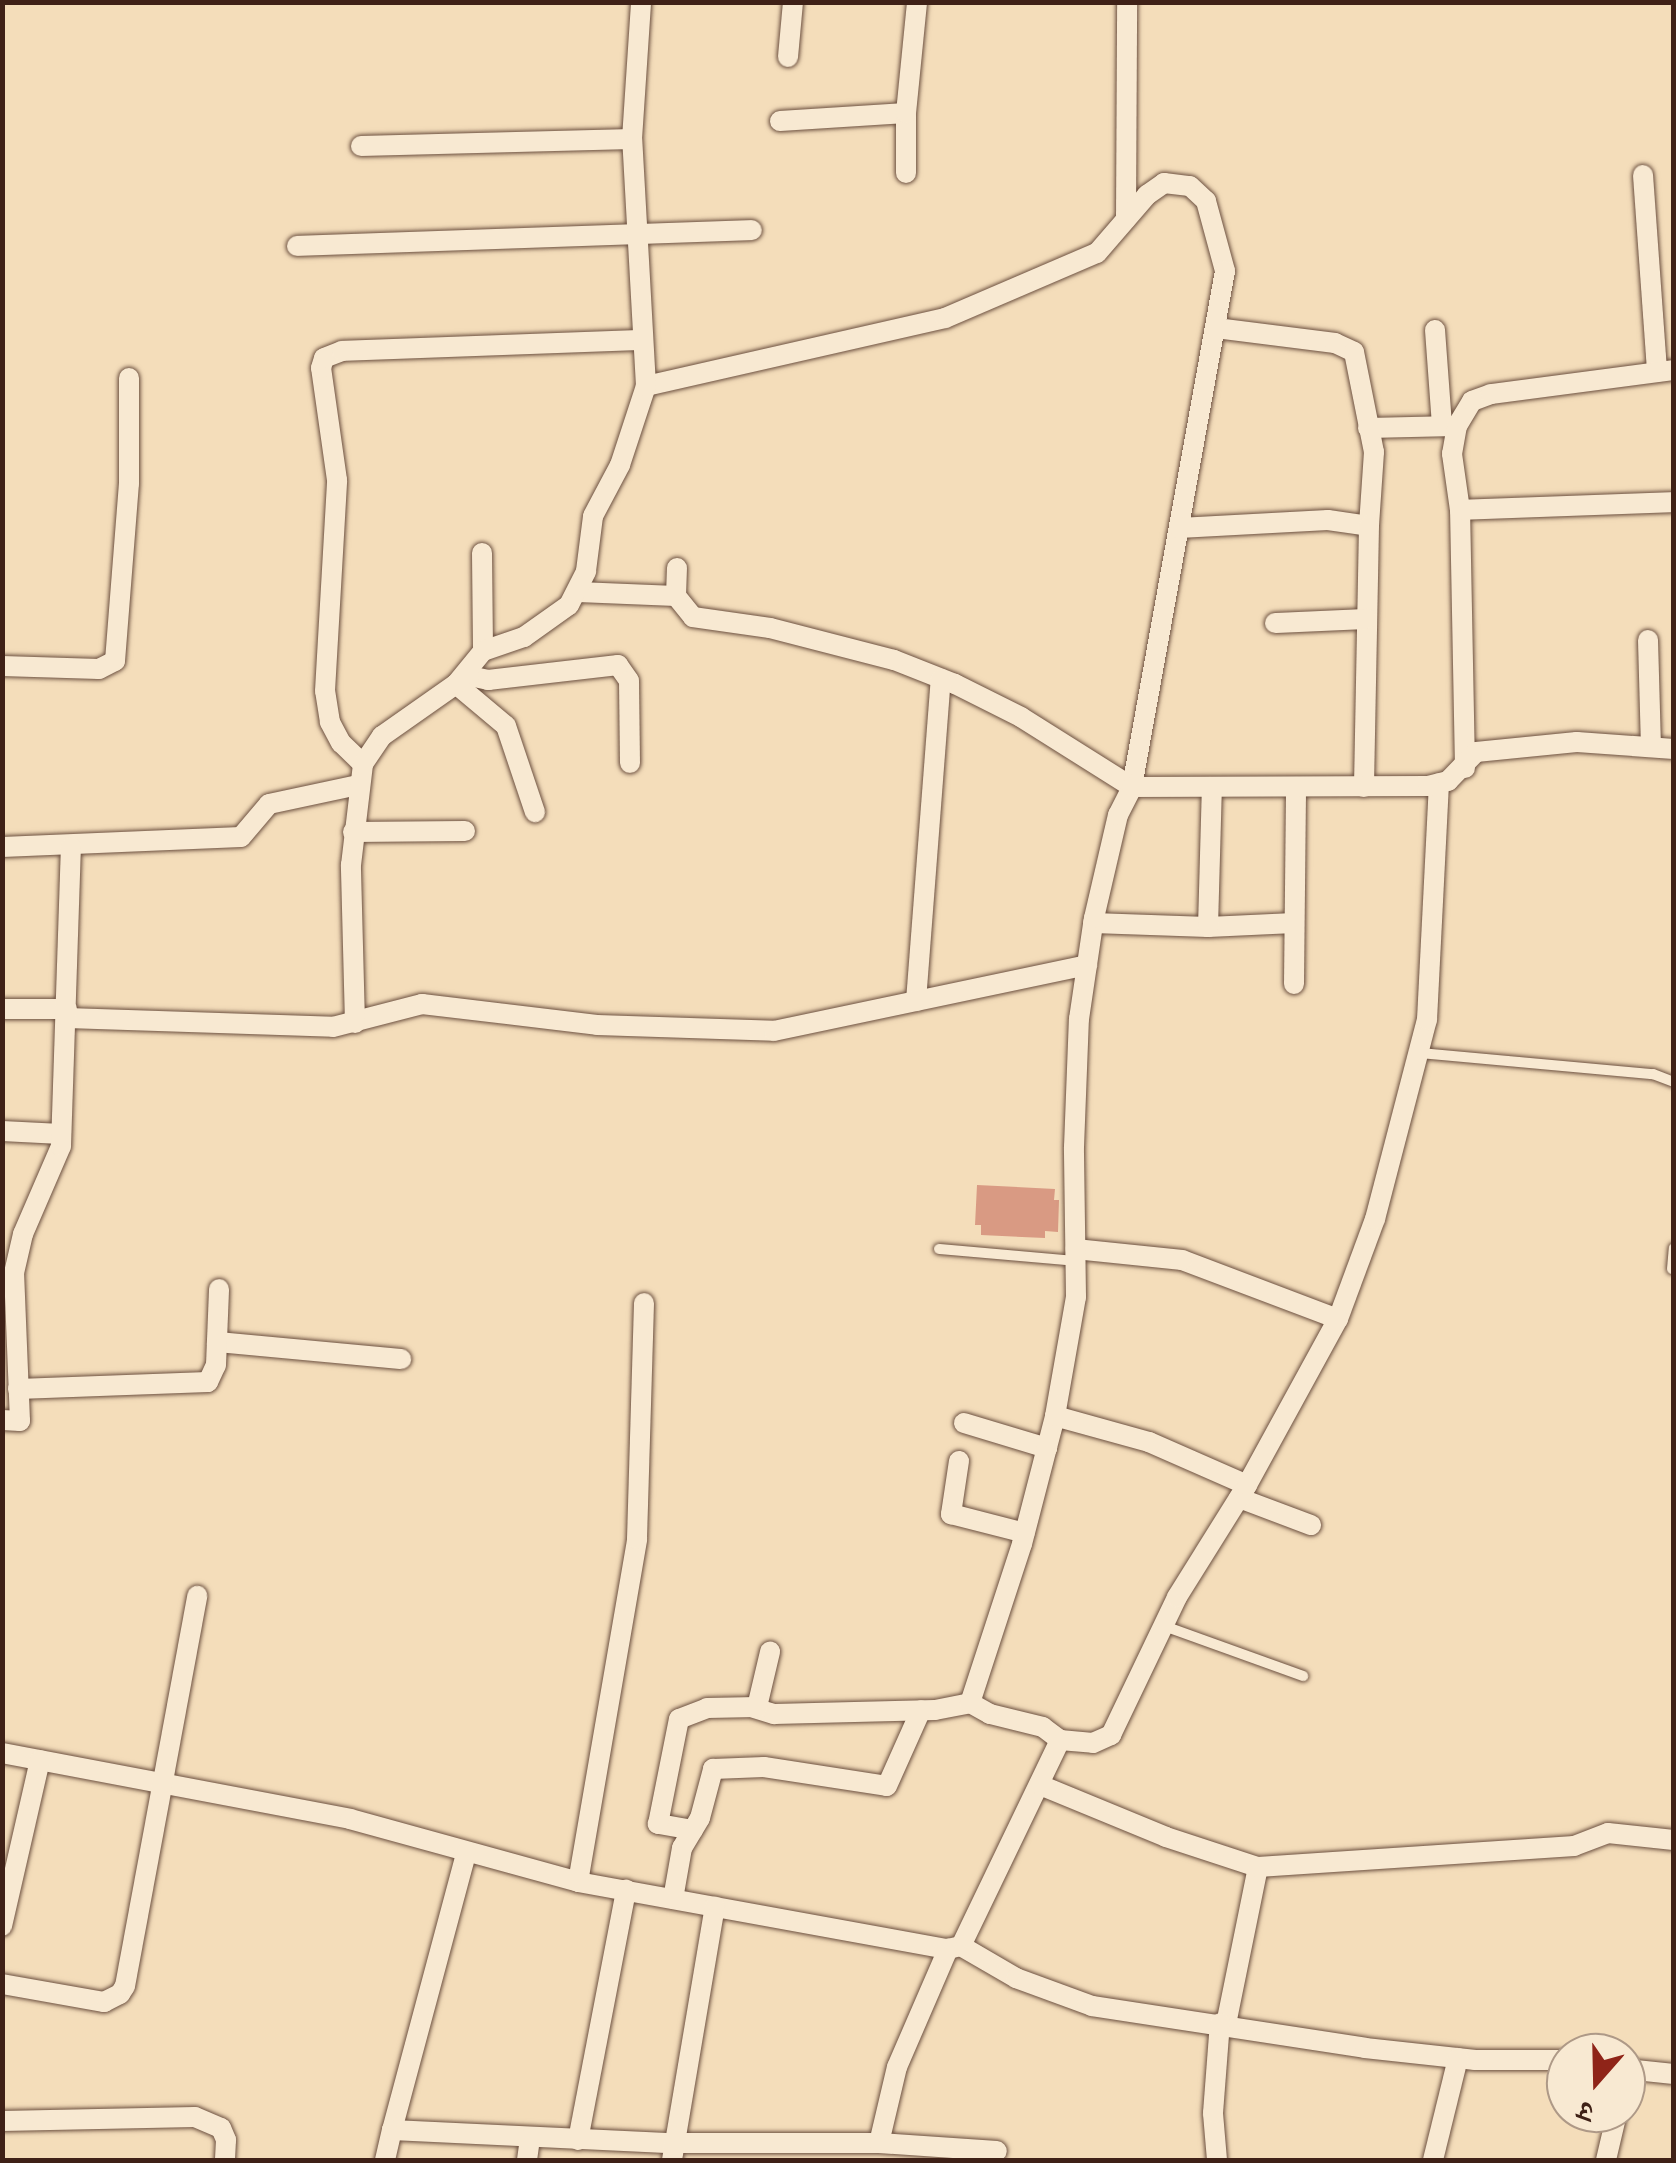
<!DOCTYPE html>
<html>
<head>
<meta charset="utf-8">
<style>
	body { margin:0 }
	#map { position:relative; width:1676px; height:2163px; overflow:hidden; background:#f4ddba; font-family:"Sorts Mill Goudy","Noto Serif Devanagari",serif }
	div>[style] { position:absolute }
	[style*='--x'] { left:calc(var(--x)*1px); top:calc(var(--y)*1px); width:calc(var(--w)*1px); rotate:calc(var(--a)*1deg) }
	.building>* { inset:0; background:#d99a83 }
	.roads { filter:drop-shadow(0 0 2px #6c5040) drop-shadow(0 0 2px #6c5040) }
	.service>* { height:10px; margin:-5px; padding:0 5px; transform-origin:5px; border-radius:5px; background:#f8e9d2 }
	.minor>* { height:20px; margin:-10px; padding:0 10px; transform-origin:10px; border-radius:10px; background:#f8e9d2 }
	span { translate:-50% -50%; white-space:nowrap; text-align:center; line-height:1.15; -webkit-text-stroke:9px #f8e9d2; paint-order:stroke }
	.frame { position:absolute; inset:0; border:5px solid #3f2117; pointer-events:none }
	.north { position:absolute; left:1546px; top:2033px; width:100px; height:100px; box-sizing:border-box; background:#f8e9d2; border:2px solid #ae9987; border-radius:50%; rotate:200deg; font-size:28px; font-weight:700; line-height:40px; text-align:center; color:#3f2117 }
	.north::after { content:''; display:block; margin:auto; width:35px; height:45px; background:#8f2418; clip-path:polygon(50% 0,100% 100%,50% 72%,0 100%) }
</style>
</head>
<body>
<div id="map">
	<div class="building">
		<div style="clip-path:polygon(977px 1185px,1055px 1189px,1054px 1200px,1059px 1200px,1058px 1232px,1045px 1231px,1045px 1238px,981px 1235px,981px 1225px,975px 1225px)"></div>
	</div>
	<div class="roads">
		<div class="service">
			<div style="--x:1420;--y:1053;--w:234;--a:5.2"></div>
			<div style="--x:1653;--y:1074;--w:22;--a:21"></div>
			<div style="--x:939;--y:1249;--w:137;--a:5"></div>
			<div style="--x:1672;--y:1269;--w:21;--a:-85"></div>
			<div style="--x:1164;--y:1626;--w:148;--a:19.8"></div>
		</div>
		<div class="minor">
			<div style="--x:788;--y:57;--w:55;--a:-84.8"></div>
			<div style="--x:780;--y:121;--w:126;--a:-3.6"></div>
			<div style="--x:361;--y:146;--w:271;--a:-1.5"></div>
			<div style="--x:906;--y:173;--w:60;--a:-90"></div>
			<div style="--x:906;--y:113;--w:112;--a:-84.3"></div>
			<div style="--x:1643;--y:175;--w:197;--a:85.9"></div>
			<div style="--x:1126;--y:219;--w:217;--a:-89.7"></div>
			<div style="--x:297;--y:246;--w:455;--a:-2"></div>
			<div style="--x:1216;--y:328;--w:120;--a:7.2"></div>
			<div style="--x:1335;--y:343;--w:21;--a:25"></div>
			<div style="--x:1354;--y:352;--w:102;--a:78.7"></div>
			<div style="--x:1374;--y:452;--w:74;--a:93.9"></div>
			<div style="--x:1435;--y:330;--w:96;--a:85.8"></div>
			<div style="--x:646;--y:386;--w:307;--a:-12.8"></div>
			<div style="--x:945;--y:318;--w:165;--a:-23.2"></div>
			<div style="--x:1097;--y:253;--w:77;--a:-49.2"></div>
			<div style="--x:1147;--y:195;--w:21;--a:-35"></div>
			<div style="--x:1164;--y:183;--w:26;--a:7"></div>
			<div style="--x:1190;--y:186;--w:22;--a:43"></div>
			<div style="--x:1206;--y:201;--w:73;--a:74.8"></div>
			<div style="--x:1225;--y:271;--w:524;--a:100.22"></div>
			<div style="--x:1132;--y:787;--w:131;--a:-147.8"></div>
			<div style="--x:1021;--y:717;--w:74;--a:-153.4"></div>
			<div style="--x:955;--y:684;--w:66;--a:-158.5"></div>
			<div style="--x:894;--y:660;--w:128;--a:-165.5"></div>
			<div style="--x:770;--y:628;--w:78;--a:-171.9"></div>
			<div style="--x:693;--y:617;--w:27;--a:-129"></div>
			<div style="--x:676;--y:596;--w:28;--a:-88"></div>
			<div style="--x:1368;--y:428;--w:87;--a:-1.3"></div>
			<div style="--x:1460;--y:510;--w:214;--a:-2.1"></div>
			<div style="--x:1179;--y:528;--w:149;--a:-3.1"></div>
			<div style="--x:1328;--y:520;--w:41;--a:8.3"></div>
			<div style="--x:1369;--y:526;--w:261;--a:91.1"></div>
			<div style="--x:482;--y:553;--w:98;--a:89.4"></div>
			<div style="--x:578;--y:592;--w:98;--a:2.3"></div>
			<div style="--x:1275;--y:623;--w:92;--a:-2.5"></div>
			<div style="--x:1648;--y:640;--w:107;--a:88.4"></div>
			<div style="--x:2;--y:666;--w:97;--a:1.8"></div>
			<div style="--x:99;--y:669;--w:18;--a:-27"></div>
			<div style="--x:115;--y:661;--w:179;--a:-85.5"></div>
			<div style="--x:129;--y:483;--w:105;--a:-90"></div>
			<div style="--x:465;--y:675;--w:24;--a:12"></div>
			<div style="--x:488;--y:680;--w:131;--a:-6.6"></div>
			<div style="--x:618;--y:665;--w:19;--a:55"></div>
			<div style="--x:629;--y:681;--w:82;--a:89.3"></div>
			<div style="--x:456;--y:684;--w:65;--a:40"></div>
			<div style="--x:506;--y:726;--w:91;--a:71.4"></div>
			<div style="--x:363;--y:764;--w:30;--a:-136"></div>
			<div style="--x:341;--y:743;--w:24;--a:-118"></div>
			<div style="--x:330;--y:722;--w:31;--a:-99"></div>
			<div style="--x:325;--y:691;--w:211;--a:-86.7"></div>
			<div style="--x:337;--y:480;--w:113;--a:-98.1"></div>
			<div style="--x:321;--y:368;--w:10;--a:-73"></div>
			<div style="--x:324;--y:358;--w:19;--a:-21"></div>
			<div style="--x:342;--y:351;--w:301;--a:-2.1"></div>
			<div style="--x:1465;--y:768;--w:258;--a:-91.1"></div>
			<div style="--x:1460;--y:510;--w:57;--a:-98.1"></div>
			<div style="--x:1452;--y:454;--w:28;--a:-80"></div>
			<div style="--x:1457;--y:426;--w:29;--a:-59"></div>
			<div style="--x:1472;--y:401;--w:20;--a:-20"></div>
			<div style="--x:1491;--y:394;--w:185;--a:-7.5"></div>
			<div style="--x:353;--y:832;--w:112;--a:-0.5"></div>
			<div style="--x:2;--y:847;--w:239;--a:-2.4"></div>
			<div style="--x:241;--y:837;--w:43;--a:-49.7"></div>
			<div style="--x:269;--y:804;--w:91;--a:-12.1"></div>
			<div style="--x:1093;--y:923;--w:115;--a:2"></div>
			<div style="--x:1208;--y:927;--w:86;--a:-2.7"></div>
			<div style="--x:1208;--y:927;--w:140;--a:-88.4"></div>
			<div style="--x:1294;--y:984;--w:197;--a:-89.4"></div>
			<div style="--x:916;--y:1001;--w:323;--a:-85.6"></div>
			<div style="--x:2;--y:1009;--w:65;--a:0"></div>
			<div style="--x:67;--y:1018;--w:266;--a:1.9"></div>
			<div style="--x:333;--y:1027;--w:92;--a:-14.5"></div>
			<div style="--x:422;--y:1004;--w:176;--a:6.8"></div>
			<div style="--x:597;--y:1025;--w:177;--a:1.9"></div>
			<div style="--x:774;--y:1031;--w:320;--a:-11.9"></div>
			<div style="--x:355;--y:1023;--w:158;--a:-91.5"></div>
			<div style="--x:351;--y:865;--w:102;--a:-83.2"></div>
			<div style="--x:363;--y:764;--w:34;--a:-56"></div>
			<div style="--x:382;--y:736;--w:90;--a:-35.1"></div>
			<div style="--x:456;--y:684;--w:43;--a:-50.7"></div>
			<div style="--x:483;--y:651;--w:43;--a:-18.9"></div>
			<div style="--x:524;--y:637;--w:55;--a:-35.4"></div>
			<div style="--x:569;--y:605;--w:38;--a:-63"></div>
			<div style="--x:586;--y:571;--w:55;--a:-82.7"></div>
			<div style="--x:593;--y:516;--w:58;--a:-62.1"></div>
			<div style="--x:620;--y:465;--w:83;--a:-71.8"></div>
			<div style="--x:646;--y:386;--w:247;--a:-93.2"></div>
			<div style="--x:632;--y:139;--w:137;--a:-86.2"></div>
			<div style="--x:2;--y:1131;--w:59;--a:2.9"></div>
			<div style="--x:1338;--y:1319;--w:107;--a:-69.7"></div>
			<div style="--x:1375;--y:1219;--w:206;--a:-75.4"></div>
			<div style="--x:1427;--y:1020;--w:237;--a:-87.1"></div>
			<div style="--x:217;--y:1342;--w:185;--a:5.3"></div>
			<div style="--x:18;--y:1389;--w:190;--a:-2.1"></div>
			<div style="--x:208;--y:1382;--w:19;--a:-65"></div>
			<div style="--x:216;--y:1365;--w:76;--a:-87.7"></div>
			<div style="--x:1055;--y:1416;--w:98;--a:15.5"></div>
			<div style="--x:1149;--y:1442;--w:107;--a:23.7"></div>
			<div style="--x:2;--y:1420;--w:18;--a:3"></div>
			<div style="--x:20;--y:1421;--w:148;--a:-92.3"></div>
			<div style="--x:14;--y:1273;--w:40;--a:-77"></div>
			<div style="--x:23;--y:1234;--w:96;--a:-66.6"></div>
			<div style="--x:61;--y:1146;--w:299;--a:-88.1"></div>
			<div style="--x:964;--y:1423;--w:87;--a:16.8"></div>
			<div style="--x:959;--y:1461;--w:54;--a:98.6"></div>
			<div style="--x:951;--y:1514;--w:76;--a:14.4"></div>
			<div style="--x:1239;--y:1498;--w:77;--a:20.6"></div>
			<div style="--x:754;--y:1708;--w:21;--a:17"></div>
			<div style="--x:774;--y:1714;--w:161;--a:-1.4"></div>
			<div style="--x:935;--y:1710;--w:36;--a:-11"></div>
			<div style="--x:1060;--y:1740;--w:33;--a:5"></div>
			<div style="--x:1093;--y:1743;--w:20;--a:-24"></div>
			<div style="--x:1111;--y:1735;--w:153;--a:-64.4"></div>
			<div style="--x:1177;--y:1597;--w:132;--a:-58"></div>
			<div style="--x:1247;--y:1485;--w:189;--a:-61.3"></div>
			<div style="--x:1338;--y:1319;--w:167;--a:-159.3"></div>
			<div style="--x:1182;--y:1260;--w:107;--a:-174.1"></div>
			<div style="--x:2;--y:1753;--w:354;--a:10.7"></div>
			<div style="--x:350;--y:1819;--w:237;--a:15.4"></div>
			<div style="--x:578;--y:1882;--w:376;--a:10.3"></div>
			<div style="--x:948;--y:1949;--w:13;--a:-13"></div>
			<div style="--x:961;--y:1946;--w:229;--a:-64.3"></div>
			<div style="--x:1060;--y:1740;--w:21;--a:-143"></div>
			<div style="--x:1043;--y:1727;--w:55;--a:-166.2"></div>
			<div style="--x:990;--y:1714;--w:23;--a:-151"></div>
			<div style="--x:970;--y:1703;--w:167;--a:-71.9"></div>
			<div style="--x:1022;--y:1544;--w:132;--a:-75.5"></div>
			<div style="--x:1055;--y:1416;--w:121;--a:-80"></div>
			<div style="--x:1076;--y:1297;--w:150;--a:-90.8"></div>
			<div style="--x:1074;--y:1147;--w:128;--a:-87.8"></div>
			<div style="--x:1079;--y:1019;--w:102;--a:-81.6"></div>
			<div style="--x:1094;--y:918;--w:106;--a:-76.9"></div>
			<div style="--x:1118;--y:815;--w:31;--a:-63"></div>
			<div style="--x:1132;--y:787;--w:296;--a:-0.2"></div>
			<div style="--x:1428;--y:786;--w:21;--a:-14"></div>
			<div style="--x:1448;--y:781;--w:40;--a:-46"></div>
			<div style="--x:1476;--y:752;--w:101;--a:-5.7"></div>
			<div style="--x:1577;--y:742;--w:97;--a:4.1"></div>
			<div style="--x:1040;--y:1785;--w:136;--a:22.4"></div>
			<div style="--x:1166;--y:1837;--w:97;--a:18.1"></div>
			<div style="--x:1258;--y:1867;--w:160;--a:101.5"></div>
			<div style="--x:693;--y:1830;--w:36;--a:-170"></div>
			<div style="--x:658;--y:1824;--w:107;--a:-78.7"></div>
			<div style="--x:679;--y:1719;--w:30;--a:-21"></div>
			<div style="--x:707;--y:1708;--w:50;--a:-1.1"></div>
			<div style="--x:757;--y:1707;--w:57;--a:-76.7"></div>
			<div style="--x:1258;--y:1867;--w:317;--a:-3.8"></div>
			<div style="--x:1574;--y:1846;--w:36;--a:-21"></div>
			<div style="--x:1608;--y:1833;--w:66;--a:6.1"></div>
			<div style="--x:578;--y:1882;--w:348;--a:-80.2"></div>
			<div style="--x:637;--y:1539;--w:236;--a:-88.3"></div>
			<div style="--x:673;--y:1899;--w:52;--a:-80"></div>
			<div style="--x:682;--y:1848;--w:35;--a:-59"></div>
			<div style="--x:700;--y:1818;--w:51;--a:-75.1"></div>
			<div style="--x:713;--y:1769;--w:51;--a:-2.2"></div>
			<div style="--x:764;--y:1767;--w:124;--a:8.8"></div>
			<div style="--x:887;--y:1786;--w:83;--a:-65.9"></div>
			<div style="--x:2;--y:1926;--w:170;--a:-77.1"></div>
			<div style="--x:961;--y:1946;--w:64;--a:30.2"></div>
			<div style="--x:1016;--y:1978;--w:81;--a:20.2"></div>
			<div style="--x:1092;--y:2006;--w:276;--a:8.7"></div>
			<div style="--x:1365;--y:2048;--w:111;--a:6.2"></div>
			<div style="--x:1475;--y:2060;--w:91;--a:0"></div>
			<div style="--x:2;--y:1984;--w:104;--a:10"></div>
			<div style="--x:104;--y:2002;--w:18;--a:-27"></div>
			<div style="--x:120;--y:1994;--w:9;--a:-58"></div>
			<div style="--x:125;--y:1986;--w:397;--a:-79.5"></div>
			<div style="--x:1626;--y:2069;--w:48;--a:5.9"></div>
			<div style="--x:2;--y:2121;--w:193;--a:-1.2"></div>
			<div style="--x:195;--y:2117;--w:28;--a:23"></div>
			<div style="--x:221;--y:2128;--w:13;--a:67"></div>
			<div style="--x:226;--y:2140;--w:20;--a:93"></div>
			<div style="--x:392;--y:2130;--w:287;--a:-75"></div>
			<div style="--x:578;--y:2140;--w:255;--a:-79.1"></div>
			<div style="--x:879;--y:2143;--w:78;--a:-76.7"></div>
			<div style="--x:897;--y:2067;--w:129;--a:-66.6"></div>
			<div style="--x:385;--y:2160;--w:31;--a:-77"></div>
			<div style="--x:392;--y:2130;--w:280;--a:2.7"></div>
			<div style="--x:672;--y:2143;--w:207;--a:0"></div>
			<div style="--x:879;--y:2143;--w:118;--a:3.9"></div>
			<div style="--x:527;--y:2160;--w:22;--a:-82"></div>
			<div style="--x:672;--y:2160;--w:257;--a:-80.4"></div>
			<div style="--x:1217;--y:2160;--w:47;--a:-94.9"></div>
			<div style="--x:1213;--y:2113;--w:90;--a:-85.6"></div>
			<div style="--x:1433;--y:2160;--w:105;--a:-76.2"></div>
			<div style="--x:1606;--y:2160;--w:48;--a:-76.8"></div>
		</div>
	</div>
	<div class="frame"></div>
	<div class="north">उ</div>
</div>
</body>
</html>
